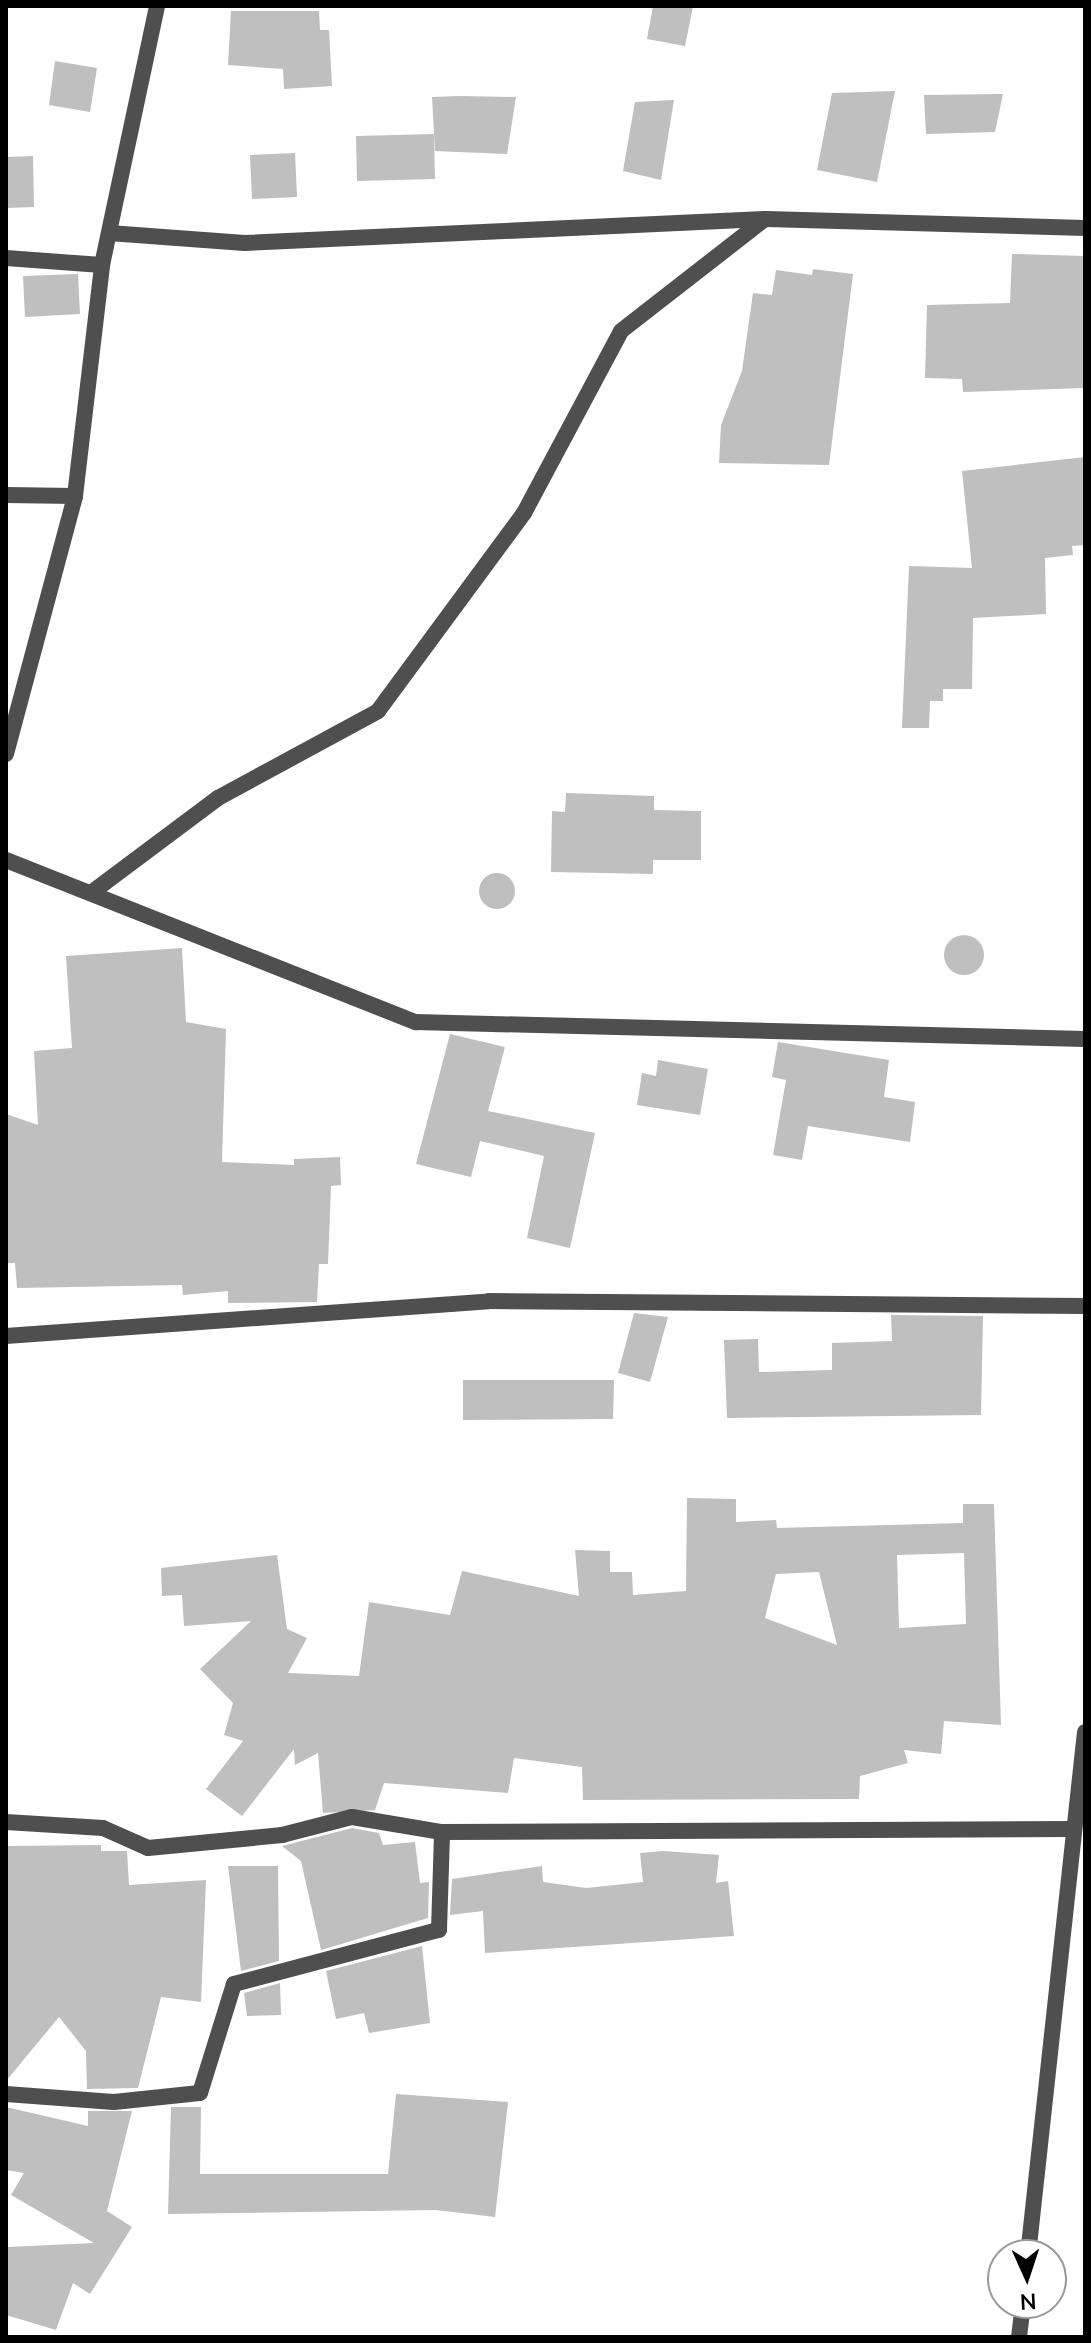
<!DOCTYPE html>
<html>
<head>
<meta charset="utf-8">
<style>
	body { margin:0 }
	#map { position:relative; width:1091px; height:2343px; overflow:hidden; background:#fff; font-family:"Nunito Sans",sans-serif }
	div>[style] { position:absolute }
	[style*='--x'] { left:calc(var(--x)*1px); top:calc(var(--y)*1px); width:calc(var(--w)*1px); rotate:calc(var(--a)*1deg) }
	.building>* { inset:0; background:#bfbfbf }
	.round { border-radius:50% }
	.street>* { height:16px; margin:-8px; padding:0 8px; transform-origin:8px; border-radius:8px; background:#4f4f4f }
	span { translate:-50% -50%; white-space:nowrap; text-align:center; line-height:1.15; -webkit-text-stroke:6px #fff; paint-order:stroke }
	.frame { position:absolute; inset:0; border:8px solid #000; pointer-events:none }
	.north { position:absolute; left:987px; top:2239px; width:80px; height:80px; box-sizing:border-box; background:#fff; border:2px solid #999; border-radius:50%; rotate:177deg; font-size:22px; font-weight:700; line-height:32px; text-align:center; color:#000 }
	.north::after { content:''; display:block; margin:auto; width:28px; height:36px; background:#000; clip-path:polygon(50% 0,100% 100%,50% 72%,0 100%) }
</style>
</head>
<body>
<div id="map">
	<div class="building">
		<div style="clip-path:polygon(653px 6px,693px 6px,685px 46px,647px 39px)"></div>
		<div style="clip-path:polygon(231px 11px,319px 11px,320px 30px,329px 30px,332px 86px,284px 89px,283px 69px,228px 65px)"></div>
		<div style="clip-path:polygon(55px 61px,97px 68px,90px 112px,49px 105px)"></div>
		<div style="clip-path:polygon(895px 91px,877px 182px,817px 170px,832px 93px)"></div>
		<div style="clip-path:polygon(1003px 94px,995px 132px,926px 134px,924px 95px)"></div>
		<div style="clip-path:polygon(460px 96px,516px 97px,507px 154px,435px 151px,432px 97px)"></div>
		<div style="clip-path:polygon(674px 100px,661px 180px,623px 171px,635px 102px)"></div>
		<div style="clip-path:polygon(434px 134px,435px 179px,357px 181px,356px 136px)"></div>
		<div style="clip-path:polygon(295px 153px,297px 197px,252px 199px,250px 155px)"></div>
		<div style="clip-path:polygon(33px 156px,34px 207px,6px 208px,6px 157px)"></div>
		<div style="clip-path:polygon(1012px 254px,1085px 256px,1085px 388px,963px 392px,962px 379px,925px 378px,927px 305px,1010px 303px)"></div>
		<div style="clip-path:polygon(813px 269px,853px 274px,829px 465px,719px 463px,721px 425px,742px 371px,753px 293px,772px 295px,776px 270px,812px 275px)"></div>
		<div style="clip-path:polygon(78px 274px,80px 314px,25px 317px,23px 276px)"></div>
		<div style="clip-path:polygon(1085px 457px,1085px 545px,1072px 546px,1073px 555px,1045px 558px,1046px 614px,973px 618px,972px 689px,943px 689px,943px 701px,930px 701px,929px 728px,902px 728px,909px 566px,972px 568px,962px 471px)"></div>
		<div style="clip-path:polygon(566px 793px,654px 796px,654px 810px,701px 811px,701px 860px,653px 860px,653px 874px,551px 872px,552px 811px,565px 812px)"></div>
		<div class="round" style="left:479px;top:873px;width:36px;height:36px"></div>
		<div class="round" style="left:944px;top:935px;width:40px;height:40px"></div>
		<div style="clip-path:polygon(182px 948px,186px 1022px,226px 1029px,222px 1162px,294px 1165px,294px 1159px,340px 1157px,341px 1185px,331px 1186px,328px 1264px,319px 1264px,317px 1302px,228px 1303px,228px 1291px,183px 1295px,182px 1285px,17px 1288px,15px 1263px,6px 1263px,6px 1114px,38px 1125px,34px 1051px,72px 1048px,66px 956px)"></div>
		<div style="clip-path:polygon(450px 1034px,505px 1047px,488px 1111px,595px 1133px,570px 1248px,527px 1238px,544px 1156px,480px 1141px,471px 1177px,416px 1164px)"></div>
		<div style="clip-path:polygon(778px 1042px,889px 1060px,884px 1097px,915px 1102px,910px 1142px,808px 1126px,802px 1160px,773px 1155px,786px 1080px,772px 1077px)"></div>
		<div style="clip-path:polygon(658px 1060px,708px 1069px,700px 1115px,637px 1105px,642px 1073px,656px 1076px)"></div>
		<div style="clip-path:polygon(634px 1313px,668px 1317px,650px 1382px,618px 1373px)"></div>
		<div style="clip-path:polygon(891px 1315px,983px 1316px,981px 1415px,727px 1418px,724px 1340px,758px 1339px,759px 1372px,832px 1370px,832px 1343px,892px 1341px)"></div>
		<div style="clip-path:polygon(463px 1380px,614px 1380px,613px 1419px,463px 1420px)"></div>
		<div style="clip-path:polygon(evenodd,687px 1498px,736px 1499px,736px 1522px,776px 1520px,777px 1528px,963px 1523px,963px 1504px,994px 1504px,1001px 1725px,944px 1721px,941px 1754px,904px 1750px,908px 1763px,860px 1776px,859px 1799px,583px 1800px,582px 1767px,514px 1758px,508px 1793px,384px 1783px,375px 1810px,323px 1813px,318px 1753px,295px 1765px,294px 1749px,242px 1816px,206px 1789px,243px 1741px,224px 1735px,233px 1703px,200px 1669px,251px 1621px,184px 1626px,182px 1595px,162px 1596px,161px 1568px,277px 1555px,287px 1629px,307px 1638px,288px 1673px,359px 1676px,369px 1602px,450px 1615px,462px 1571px,579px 1596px,575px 1550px,610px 1551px,610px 1572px,632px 1572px,633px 1595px,686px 1591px,687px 1498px,964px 1553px,966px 1624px,899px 1628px,897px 1555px,964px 1553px,687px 1498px,819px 1572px,837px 1645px,765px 1618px,776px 1574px,819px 1572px)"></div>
		<div style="clip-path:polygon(352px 1828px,379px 1833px,383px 1845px,415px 1842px,420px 1883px,429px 1882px,428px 1918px,321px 1950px,301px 1861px,282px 1846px)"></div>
		<div style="clip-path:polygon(101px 1845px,101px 1851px,127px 1851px,129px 1885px,206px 1880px,201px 2002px,161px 1997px,138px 2088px,87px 2089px,86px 2051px,59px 2017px,6px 2081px,6px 1846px)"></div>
		<div style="clip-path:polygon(663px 1851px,719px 1855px,716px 1883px,728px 1881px,734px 1936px,485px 1953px,483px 1911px,450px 1915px,452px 1879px,542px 1866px,543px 1882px,586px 1888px,643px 1882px,640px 1853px)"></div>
		<div style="clip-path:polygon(228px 1866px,278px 1866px,279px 1961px,241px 1971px)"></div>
		<div style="clip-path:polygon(422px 1946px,430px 2023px,369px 2033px,364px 2013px,336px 2019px,326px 1971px)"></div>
		<div style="clip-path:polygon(280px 1983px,281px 2015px,247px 2016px,244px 1993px)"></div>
		<div style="clip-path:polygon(396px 2094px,508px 2102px,495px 2217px,436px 2210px,168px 2214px,171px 2107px,201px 2107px,200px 2174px,388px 2174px)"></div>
		<div style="clip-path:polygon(6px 2107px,88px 2126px,88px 2111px,132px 2111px,107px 2211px,132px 2227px,90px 2294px,73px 2283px,56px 2330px,6px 2315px,7px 2247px,94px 2243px,11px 2195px,24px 2173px,6px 2170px)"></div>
	</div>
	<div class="street">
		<div style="--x:109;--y:233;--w:136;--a:4.2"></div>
		<div style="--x:245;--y:243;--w:522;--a:-2.64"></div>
		<div style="--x:766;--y:219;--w:319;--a:1.6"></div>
		<div style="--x:6;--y:258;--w:96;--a:4.2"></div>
		<div style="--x:6;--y:495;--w:69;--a:0.8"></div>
		<div style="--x:6;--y:754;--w:267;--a:-75"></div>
		<div style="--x:75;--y:496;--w:233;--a:-83.3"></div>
		<div style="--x:102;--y:265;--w:265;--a:-78"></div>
		<div style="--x:6;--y:860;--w:441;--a:21.6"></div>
		<div style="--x:416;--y:1022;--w:669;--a:1.46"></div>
		<div style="--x:91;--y:893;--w:159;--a:-36.8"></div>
		<div style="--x:218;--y:798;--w:182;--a:-28.5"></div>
		<div style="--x:378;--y:711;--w:246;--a:-53.6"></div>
		<div style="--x:524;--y:513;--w:206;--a:-61.9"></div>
		<div style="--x:621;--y:331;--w:182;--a:-37.9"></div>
		<div style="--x:6;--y:1336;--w:484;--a:-4.1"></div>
		<div style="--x:489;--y:1301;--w:596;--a:0.48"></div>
		<div style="--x:6;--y:1822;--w:97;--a:3.5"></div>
		<div style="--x:103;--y:1828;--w:49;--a:24"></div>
		<div style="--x:148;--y:1848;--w:135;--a:-5.5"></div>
		<div style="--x:282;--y:1835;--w:72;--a:-14.4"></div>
		<div style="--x:352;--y:1817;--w:91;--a:9.5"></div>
		<div style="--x:442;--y:1832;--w:632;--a:-0.27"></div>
		<div style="--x:6;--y:2094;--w:108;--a:4.2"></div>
		<div style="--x:114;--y:2102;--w:86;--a:-6"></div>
		<div style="--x:200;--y:2093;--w:114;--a:-72.7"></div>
		<div style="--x:234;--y:1984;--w:212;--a:-14.8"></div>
		<div style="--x:439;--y:1930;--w:98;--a:-88.2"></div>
		<div style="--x:1028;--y:2255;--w:526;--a:-83.78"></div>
		<div style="--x:1019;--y:2337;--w:34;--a:-83"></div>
	</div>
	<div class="frame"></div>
	<div class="north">N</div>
</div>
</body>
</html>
